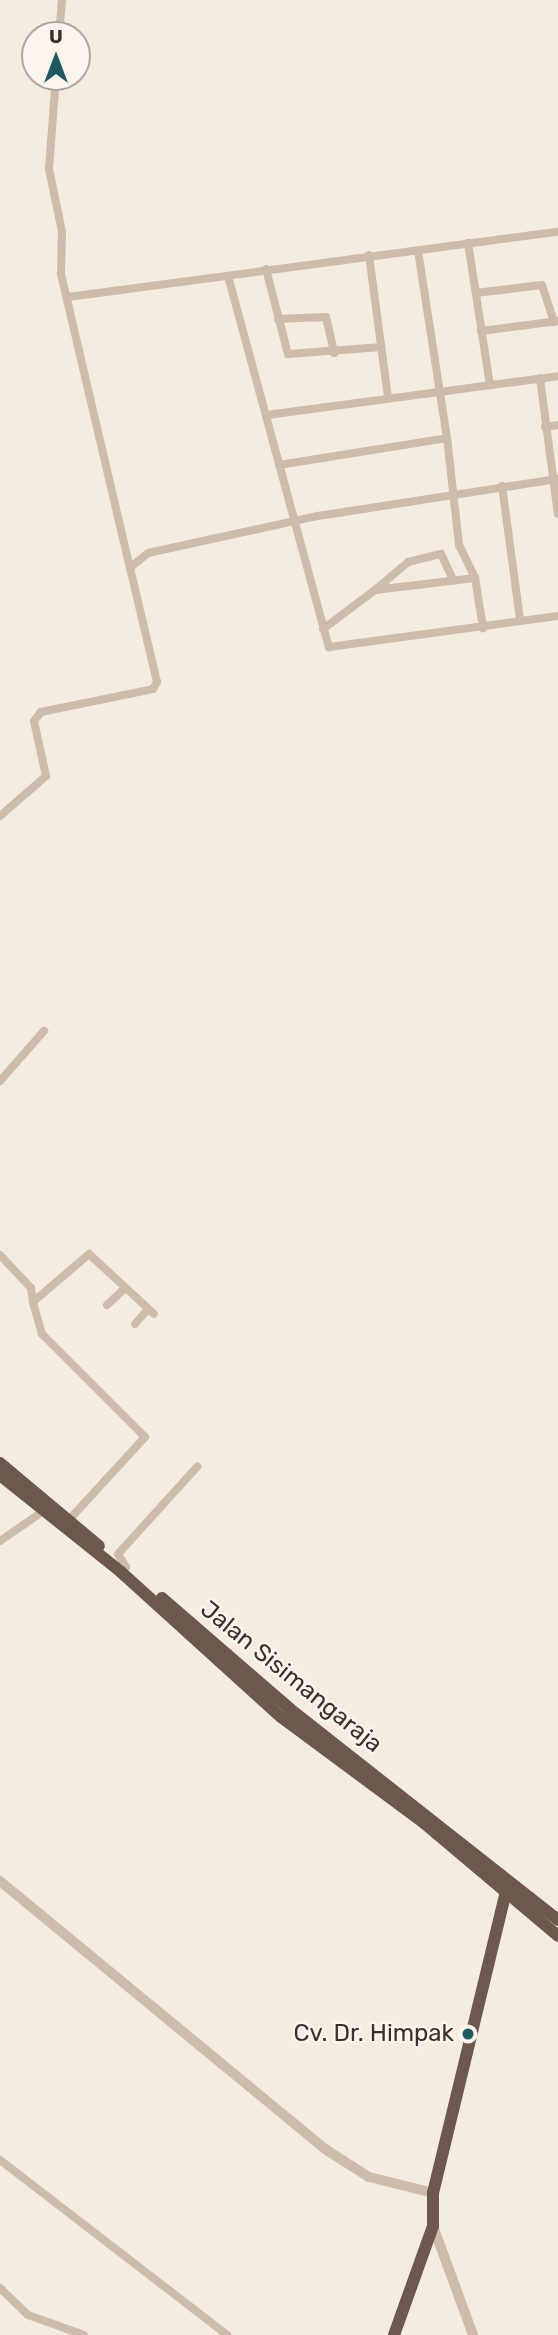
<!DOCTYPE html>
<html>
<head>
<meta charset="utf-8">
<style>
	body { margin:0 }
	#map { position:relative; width:558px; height:2335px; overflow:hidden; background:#f4ebe1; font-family:Rubik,sans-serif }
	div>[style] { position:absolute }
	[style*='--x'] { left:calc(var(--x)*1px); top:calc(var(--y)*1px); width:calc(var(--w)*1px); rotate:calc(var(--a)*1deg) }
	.minor>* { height:8px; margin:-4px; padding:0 4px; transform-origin:4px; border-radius:4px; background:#cdbbac }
	.tertiary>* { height:10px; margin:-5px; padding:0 5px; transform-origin:5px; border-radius:5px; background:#cdbbac }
	.trunk>* { height:12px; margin:-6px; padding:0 6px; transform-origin:6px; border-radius:6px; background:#6c584f }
	.dots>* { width:19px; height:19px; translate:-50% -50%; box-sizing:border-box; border:4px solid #fbf5ee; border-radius:50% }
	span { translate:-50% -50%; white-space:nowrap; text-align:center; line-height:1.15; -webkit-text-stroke:5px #fbf5ee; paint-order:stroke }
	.street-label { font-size:24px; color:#3b302b }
	.poi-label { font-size:24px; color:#3b302b }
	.right { translate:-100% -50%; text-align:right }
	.north { position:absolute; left:21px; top:21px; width:70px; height:70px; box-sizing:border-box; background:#fbf5ee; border:2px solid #aea6a0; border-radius:50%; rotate:0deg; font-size:19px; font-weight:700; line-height:28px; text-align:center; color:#3b302b }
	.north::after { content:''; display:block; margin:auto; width:24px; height:32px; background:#1f5a5e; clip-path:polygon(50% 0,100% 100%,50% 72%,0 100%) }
</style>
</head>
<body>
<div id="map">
	<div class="minor">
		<div style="--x:59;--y:35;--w:35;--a:-85"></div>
		<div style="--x:56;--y:77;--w:92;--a:94.4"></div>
		<div style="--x:49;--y:169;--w:64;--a:78.3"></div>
		<div style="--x:62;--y:232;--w:42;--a:91.4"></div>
		<div style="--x:61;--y:274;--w:302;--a:76.8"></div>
		<div style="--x:468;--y:243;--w:144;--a:81.2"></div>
		<div style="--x:369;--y:255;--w:144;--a:82.4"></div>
		<div style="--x:266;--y:269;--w:88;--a:75.5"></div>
		<div style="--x:288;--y:354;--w:94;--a:-4.3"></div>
		<div style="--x:228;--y:276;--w:385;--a:74.8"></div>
		<div style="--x:329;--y:647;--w:231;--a:-7.7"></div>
		<div style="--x:476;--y:293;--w:66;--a:-6.9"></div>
		<div style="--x:542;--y:285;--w:39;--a:72"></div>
		<div style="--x:68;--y:297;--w:494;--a:-7.6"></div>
		<div style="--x:278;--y:319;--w:48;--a:-2.4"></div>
		<div style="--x:326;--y:317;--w:37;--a:77"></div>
		<div style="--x:481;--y:331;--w:78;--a:-7.4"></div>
		<div style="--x:540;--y:378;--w:137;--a:82.5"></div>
		<div style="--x:267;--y:415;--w:294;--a:-7.6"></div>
		<div style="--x:545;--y:427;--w:13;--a:-9"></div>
		<div style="--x:447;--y:438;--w:108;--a:83.6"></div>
		<div style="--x:459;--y:545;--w:37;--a:64"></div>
		<div style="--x:475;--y:578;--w:51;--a:80.9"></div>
		<div style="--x:279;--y:465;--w:170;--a:-9.1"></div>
		<div style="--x:447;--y:438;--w:190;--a:-98.8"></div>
		<div style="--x:502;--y:486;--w:135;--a:82.3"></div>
		<div style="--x:375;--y:590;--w:43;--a:-40.3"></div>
		<div style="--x:408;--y:562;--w:34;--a:-14"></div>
		<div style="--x:441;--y:554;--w:29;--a:65"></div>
		<div style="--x:323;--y:629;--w:65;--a:-36.9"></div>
		<div style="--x:375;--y:590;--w:101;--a:-6.8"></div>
		<div style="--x:0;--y:816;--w:61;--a:-41"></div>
		<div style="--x:46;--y:776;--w:56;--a:-102.3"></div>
		<div style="--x:34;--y:721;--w:11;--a:-52"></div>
		<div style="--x:41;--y:712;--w:114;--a:-11.6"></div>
		<div style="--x:153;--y:689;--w:8;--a:-60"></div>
		<div style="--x:157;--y:682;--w:117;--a:-103.3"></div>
		<div style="--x:130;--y:568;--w:23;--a:-40"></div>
		<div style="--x:148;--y:553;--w:174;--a:-12.3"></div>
		<div style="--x:318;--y:516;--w:243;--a:-8.8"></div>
		<div style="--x:0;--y:1081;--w:67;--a:-48.7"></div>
		<div style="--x:0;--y:1255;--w:45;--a:46.8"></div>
		<div style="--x:31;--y:1288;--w:14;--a:82"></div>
		<div style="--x:107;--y:1305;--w:21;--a:-43"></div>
		<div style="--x:135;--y:1324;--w:20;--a:-49"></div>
		<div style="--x:68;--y:1521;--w:114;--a:-47.5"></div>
		<div style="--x:145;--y:1437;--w:146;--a:-135"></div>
		<div style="--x:42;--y:1334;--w:33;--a:-106"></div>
		<div style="--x:33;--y:1302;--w:74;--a:-40.6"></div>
		<div style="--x:89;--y:1254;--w:88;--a:42.7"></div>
		<div style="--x:0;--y:1541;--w:51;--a:-34.6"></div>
		<div style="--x:121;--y:1572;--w:7;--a:-45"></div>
		<div style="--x:126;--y:1567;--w:15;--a:-122"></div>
		<div style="--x:118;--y:1554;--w:118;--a:-47.8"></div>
		<div style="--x:0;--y:2160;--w:287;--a:37.6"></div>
		<div style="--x:0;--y:2288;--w:39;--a:44"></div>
		<div style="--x:28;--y:2315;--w:59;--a:19.7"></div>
	</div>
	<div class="tertiary">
		<div style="--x:0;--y:1881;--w:421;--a:39.5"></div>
		<div style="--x:325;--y:2149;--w:52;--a:32.5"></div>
		<div style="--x:369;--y:2177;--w:66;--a:14"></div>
		<div style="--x:433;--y:2226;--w:116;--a:69.8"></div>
	</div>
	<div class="trunk">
		<div style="--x:0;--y:1463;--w:129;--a:40"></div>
		<div style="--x:0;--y:1475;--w:155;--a:38.7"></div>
		<div style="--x:121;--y:1572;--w:216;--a:42.2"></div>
		<div style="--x:281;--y:1717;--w:178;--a:36.5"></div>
		<div style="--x:424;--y:1823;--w:175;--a:40.1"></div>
		<div style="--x:162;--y:1598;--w:169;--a:40.9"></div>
		<div style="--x:290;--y:1709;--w:341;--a:38.2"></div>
		<div style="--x:394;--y:2335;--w:116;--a:-70.3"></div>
		<div style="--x:433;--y:2226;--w:33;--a:-90"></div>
		<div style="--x:433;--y:2193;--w:316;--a:-76.4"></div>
	</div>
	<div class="dots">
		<div style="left:468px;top:2034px;background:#1f5a5e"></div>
	</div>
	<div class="street-label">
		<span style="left:291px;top:1677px;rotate:39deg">Jalan Sisimangaraja</span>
	</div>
	<div class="poi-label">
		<span class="right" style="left:454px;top:2034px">Cv. Dr. Himpak</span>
	</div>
	<div class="north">U</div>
</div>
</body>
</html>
